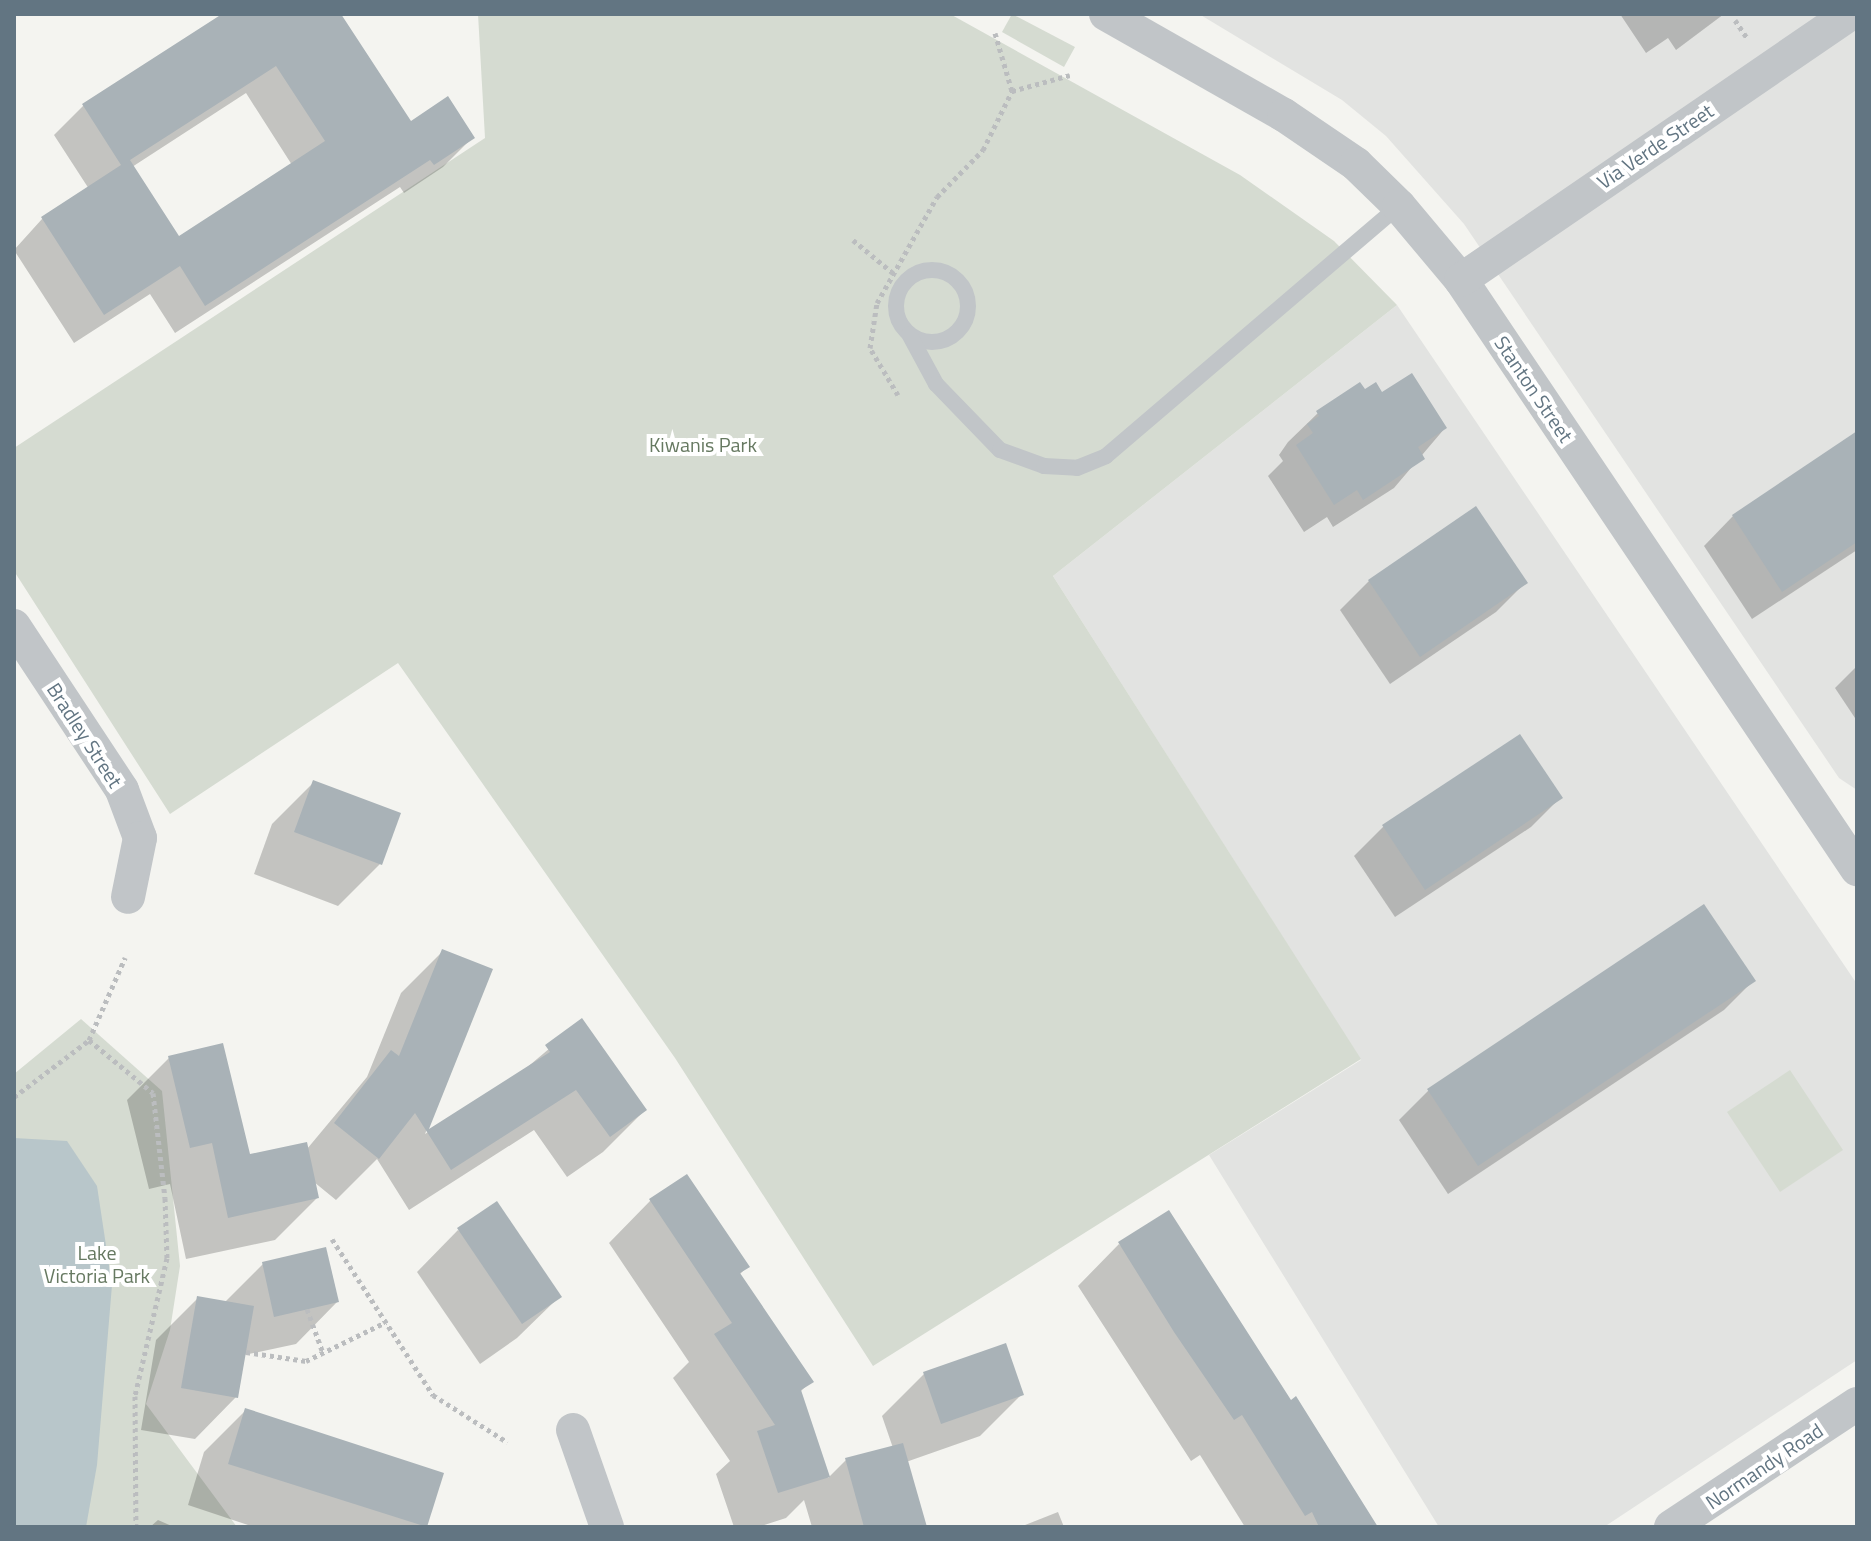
<!DOCTYPE html>
<html>
<head>
<meta charset="utf-8">
<style>
	body { margin:0 }
	#map { position:relative; width:1871px; height:1541px; overflow:hidden; background:#f4f4f0; font-family:"Titillium Web",sans-serif }
	div>[style] { position:absolute }
	[style*='--x'] { left:calc(var(--x)*1px); top:calc(var(--y)*1px); width:calc(var(--w)*1px); rotate:calc(var(--a)*1deg) }
	.built>* { inset:0; background:#e2e3e1 }
	.green>* { inset:0; background:#d5dbd1 }
	.water>* { inset:0; background:#b8c6ca }
	.shadow>* { inset:0; background:#0003 }
	.building>* { inset:0; background:#a9b2b7 }
	.path>* { height:5px; margin-top:-2.5px; transform-origin:0; background:repeating-linear-gradient(90deg,#bbbdbf 0 4px,transparent 0 8px) }
	.service>* { height:16px; margin:-8px; padding:0 8px; transform-origin:8px; border-radius:8px; background:#c1c5c8 }
	.service>.ring { margin:-8px; padding:0; box-sizing:content-box; background:none; border:16px solid #c1c5c8; border-radius:50% }
	.minor>* { height:34px; margin:-17px; padding:0 17px; transform-origin:17px; border-radius:17px; background:#c1c5c8 }
	span { translate:-50% -50%; white-space:nowrap; text-align:center; line-height:1.15; -webkit-text-stroke:8px #fff; paint-order:stroke }
	.street-label { font-size:20px; color:#627582 }
	.park-label { font-size:20px; color:#667961 }
	.frame { position:absolute; inset:0; border:16px solid #627582; pointer-events:none }
</style>
</head>
<body>
<div id="map">
	<div class="built">
		<div style="clip-path:polygon(1199px 14px,1857px 14px,1857px 790px,1839px 778px,1464px 224px,1386px 136px,1342px 100px)"></div>
		<div style="clip-path:polygon(1397px 305px,1857px 984px,1857px 1360px,1604px 1527px,1439px 1527px,1209px 1155px,1361px 1060px,1053px 576px)"></div>
	</div>
	<div class="green">
		<div style="clip-path:polygon(478px 14px,950px 14px,1240px 175px,1334px 241px,1397px 305px,1053px 576px,1361px 1059px,873px 1366px,675px 1058px,398px 663px,170px 814px,14px 571px,14px 448px,485px 138px)"></div>
		<div style="clip-path:polygon(1012px 14px,1075px 47px,1064px 67px,1002px 32px)"></div>
		<div style="clip-path:polygon(81px 1019px,162px 1091px,180px 1266px,170px 1330px,146px 1404px,237px 1527px,14px 1527px,14px 1074px)"></div>
		<div style="clip-path:polygon(1790px 1070px,1843px 1150px,1780px 1192px,1727px 1112px)"></div>
	</div>
	<div class="water">
		<div style="clip-path:polygon(14px 1138px,67px 1141px,97px 1186px,112px 1285px,97px 1465px,86px 1527px,14px 1527px)"></div>
	</div>
	<div class="shadow">
		<div style="clip-path:polygon(evenodd,225px 14px,339px 14px,410px 124px,472px 138px,443px 167px,404px 193px,400px 187px,175px 333px,150px 294px,74px 343px,14px 250px,42px 219px,89px 189px,54px 135px,83px 106px,225px 14px,246px 93px,292px 165px,178px 238px,132px 167px,246px 93px)"></div>
		<div style="clip-path:polygon(1620px 14px,1724px 14px,1676px 50px,1668px 38px,1646px 53px)"></div>
		<div style="clip-path:polygon(1364px 391px,1445px 428px,1394px 488px,1333px 527px,1327px 517px,1304px 532px,1268px 476px,1283px 461px,1279px 455px,1288px 442px,1318px 413px)"></div>
		<div style="clip-path:polygon(1855px 435px,1857px 550px,1752px 619px,1704px 546px,1733px 516px)"></div>
		<div style="clip-path:polygon(1369px 581px,1526px 582px,1496px 612px,1390px 684px,1340px 610px)"></div>
		<div style="clip-path:polygon(1857px 666px,1857px 721px,1835px 688px)"></div>
		<div style="clip-path:polygon(314px 782px,380px 864px,338px 906px,254px 874px,272px 824px)"></div>
		<div style="clip-path:polygon(1561px 797px,1531px 827px,1395px 917px,1354px 856px,1383px 827px)"></div>
		<div style="clip-path:polygon(1704px 907px,1753px 981px,1724px 1010px,1448px 1194px,1399px 1120px,1428px 1091px)"></div>
		<div style="clip-path:polygon(443px 951px,491px 970px,425px 1134px,518px 1075px,582px 1021px,645px 1110px,603px 1152px,567px 1177px,534px 1130px,409px 1210px,377px 1159px,336px 1200px,314px 1182px,317px 1198px,275px 1240px,186px 1259px,170px 1184px,149px 1189px,127px 1100px,169px 1058px,248px 1157px,307px 1149px,367px 1077px,401px 993px)"></div>
		<div style="clip-path:polygon(686px 1176px,747px 1267px,739px 1275px,811px 1381px,800px 1392px,828px 1478px,846px 1460px,893px 1448px,882px 1416px,924px 1374px,1022px 1394px,980px 1436px,906px 1462px,924px 1527px,812px 1527px,804px 1500px,786px 1518px,758px 1527px,734px 1527px,716px 1474px,730px 1461px,673px 1378px,689px 1362px,609px 1243px,650px 1201px)"></div>
		<div style="clip-path:polygon(458px 1230px,559px 1297px,517px 1338px,480px 1364px,417px 1272px)"></div>
		<div style="clip-path:polygon(1119px 1244px,1290px 1403px,1296px 1399px,1376px 1527px,1245px 1527px,1200px 1455px,1191px 1461px,1078px 1286px)"></div>
		<div style="clip-path:polygon(263px 1264px,337px 1302px,296px 1344px,244px 1355px,236px 1397px,195px 1439px,141px 1430px,156px 1340px,198px 1298px,224px 1303px)"></div>
		<div style="clip-path:polygon(246px 1410px,441px 1475px,425px 1527px,254px 1527px,188px 1505px,204px 1452px)"></div>
		<div style="clip-path:polygon(1058px 1512px,1064px 1527px,1020px 1527px)"></div>
		<div style="clip-path:polygon(158px 1520px,174px 1527px,150px 1527px)"></div>
	</div>
	<div class="building">
		<div style="clip-path:polygon(evenodd,222px 14px,341px 14px,411px 121px,448px 96px,475px 138px,434px 165px,430px 160px,205px 306px,180px 266px,104px 315px,41px 217px,121px 165px,82px 104px,222px 14px,276px 66px,325px 141px,179px 236px,130px 160px,276px 66px)"></div>
		<div style="clip-path:polygon(1412px 373px,1447px 428px,1418px 447px,1425px 459px,1363px 500px,1357px 490px,1334px 505px,1296px 445px,1313px 433px,1307px 424px,1319px 416px,1316px 411px,1360px 382px,1365px 389px,1376px 382px,1382px 392px)"></div>
		<div style="clip-path:polygon(1857px 431px,1857px 542px,1782px 592px,1732px 515px)"></div>
		<div style="clip-path:polygon(1476px 506px,1528px 583px,1420px 657px,1368px 580px)"></div>
		<div style="clip-path:polygon(1520px 734px,1563px 798px,1425px 890px,1382px 825px)"></div>
		<div style="clip-path:polygon(313px 780px,401px 813px,382px 865px,294px 832px)"></div>
		<div style="clip-path:polygon(1704px 904px,1756px 981px,1478px 1166px,1427px 1089px)"></div>
		<div style="clip-path:polygon(442px 949px,493px 969px,429px 1129px,550px 1052px,545px 1045px,582px 1018px,647px 1110px,610px 1137px,576px 1090px,451px 1170px,415px 1113px,379px 1159px,334px 1123px,391px 1050px,399px 1056px)"></div>
		<div style="clip-path:polygon(223px 1043px,250px 1154px,307px 1142px,319px 1198px,228px 1218px,212px 1143px,190px 1148px,168px 1056px)"></div>
		<div style="clip-path:polygon(687px 1174px,750px 1267px,740px 1273px,814px 1382px,801px 1390px,830px 1477px,778px 1493px,757px 1431px,775px 1425px,714px 1334px,732px 1323px,649px 1199px)"></div>
		<div style="clip-path:polygon(497px 1201px,562px 1297px,522px 1324px,457px 1228px)"></div>
		<div style="clip-path:polygon(1169px 1210px,1291px 1400px,1296px 1396px,1378px 1527px,1319px 1527px,1312px 1512px,1305px 1516px,1242px 1415px,1234px 1420px,1174px 1332px,1118px 1242px)"></div>
		<div style="clip-path:polygon(326px 1247px,339px 1302px,274px 1317px,262px 1262px)"></div>
		<div style="clip-path:polygon(197px 1296px,254px 1306px,238px 1398px,181px 1388px)"></div>
		<div style="clip-path:polygon(1006px 1343px,1024px 1395px,941px 1424px,923px 1372px)"></div>
		<div style="clip-path:polygon(245px 1408px,444px 1473px,427px 1527px,228px 1464px)"></div>
		<div style="clip-path:polygon(903px 1443px,927px 1527px,864px 1527px,845px 1458px)"></div>
	</div>
	<div class="path">
		<div style="--x:1735;--y:20;--w:23;--a:56"></div>
		<div style="--x:995;--y:33;--w:60;--a:73.7"></div>
		<div style="--x:1012;--y:91;--w:60;--a:-15.4"></div>
		<div style="--x:853;--y:240;--w:52;--a:39.5"></div>
		<div style="--x:898;--y:395;--w:55;--a:-120.8"></div>
		<div style="--x:870;--y:348;--w:46;--a:-81.2"></div>
		<div style="--x:877;--y:303;--w:122;--a:-60.5"></div>
		<div style="--x:937;--y:197;--w:66;--a:-45.6"></div>
		<div style="--x:983;--y:150;--w:66;--a:-63.8"></div>
		<div style="--x:89;--y:1040;--w:83;--a:39.6"></div>
		<div style="--x:153;--y:1093;--w:106;--a:83.5"></div>
		<div style="--x:165;--y:1198;--w:60;--a:88.1"></div>
		<div style="--x:167;--y:1258;--w:142;--a:103.1"></div>
		<div style="--x:135;--y:1396;--w:131;--a:89.6"></div>
		<div style="--x:14;--y:1097;--w:94;--a:-37.2"></div>
		<div style="--x:89;--y:1040;--w:90;--a:-66.3"></div>
		<div style="--x:332;--y:1239;--w:186;--a:57.1"></div>
		<div style="--x:433;--y:1395;--w:88;--a:32.4"></div>
		<div style="--x:307;--y:1309;--w:47;--a:70"></div>
		<div style="--x:246;--y:1352;--w:61;--a:8.5"></div>
		<div style="--x:306;--y:1361;--w:89;--a:-26"></div>
	</div>
	<div class="service">
		<div class="ring" style="left:896px;top:270px;width:56px;height:56px"></div>
		<div style="--x:909;--y:334;--w:57;--a:61.6"></div>
		<div style="--x:936;--y:384;--w:92;--a:45.9"></div>
		<div style="--x:1000;--y:450;--w:47;--a:20"></div>
		<div style="--x:1044;--y:466;--w:33;--a:3"></div>
		<div style="--x:1077;--y:468;--w:31;--a:-22"></div>
		<div style="--x:1106;--y:456;--w:385;--a:-40.5"></div>
	</div>
	<div class="minor">
		<div style="--x:1106;--y:14;--w:205;--a:29.6"></div>
		<div style="--x:1284;--y:115;--w:87;--a:34.2"></div>
		<div style="--x:1356;--y:164;--w:60;--a:44.3"></div>
		<div style="--x:1399;--y:206;--w:97;--a:50"></div>
		<div style="--x:1461;--y:280;--w:710;--a:56.09"></div>
		<div style="--x:1461;--y:280;--w:471;--a:-34.4"></div>
		<div style="--x:14;--y:626;--w:196;--a:56.6"></div>
		<div style="--x:122;--y:790;--w:51;--a:69.4"></div>
		<div style="--x:140;--y:838;--w:60;--a:101.5"></div>
		<div style="--x:573;--y:1430;--w:103;--a:70.7"></div>
		<div style="--x:1671;--y:1527;--w:223;--a:-33.5"></div>
	</div>
	<div class="street-label">
		<span style="left:1655px;top:146px;rotate:-34deg">Via Verde Street</span>
		<span style="left:1534px;top:389px;rotate:56deg">Stanton Street</span>
		<span style="left:85px;top:735px;rotate:57deg">Bradley Street</span>
		<span style="left:1764px;top:1466px;rotate:-34deg">Normandy Road</span>
	</div>
	<div class="park-label">
		<span style="left:703px;top:444px">Kiwanis Park</span>
		<span style="left:97px;top:1264px">Lake<br>Victoria Park</span>
	</div>
	<div class="frame"></div>
</div>
</body>
</html>
